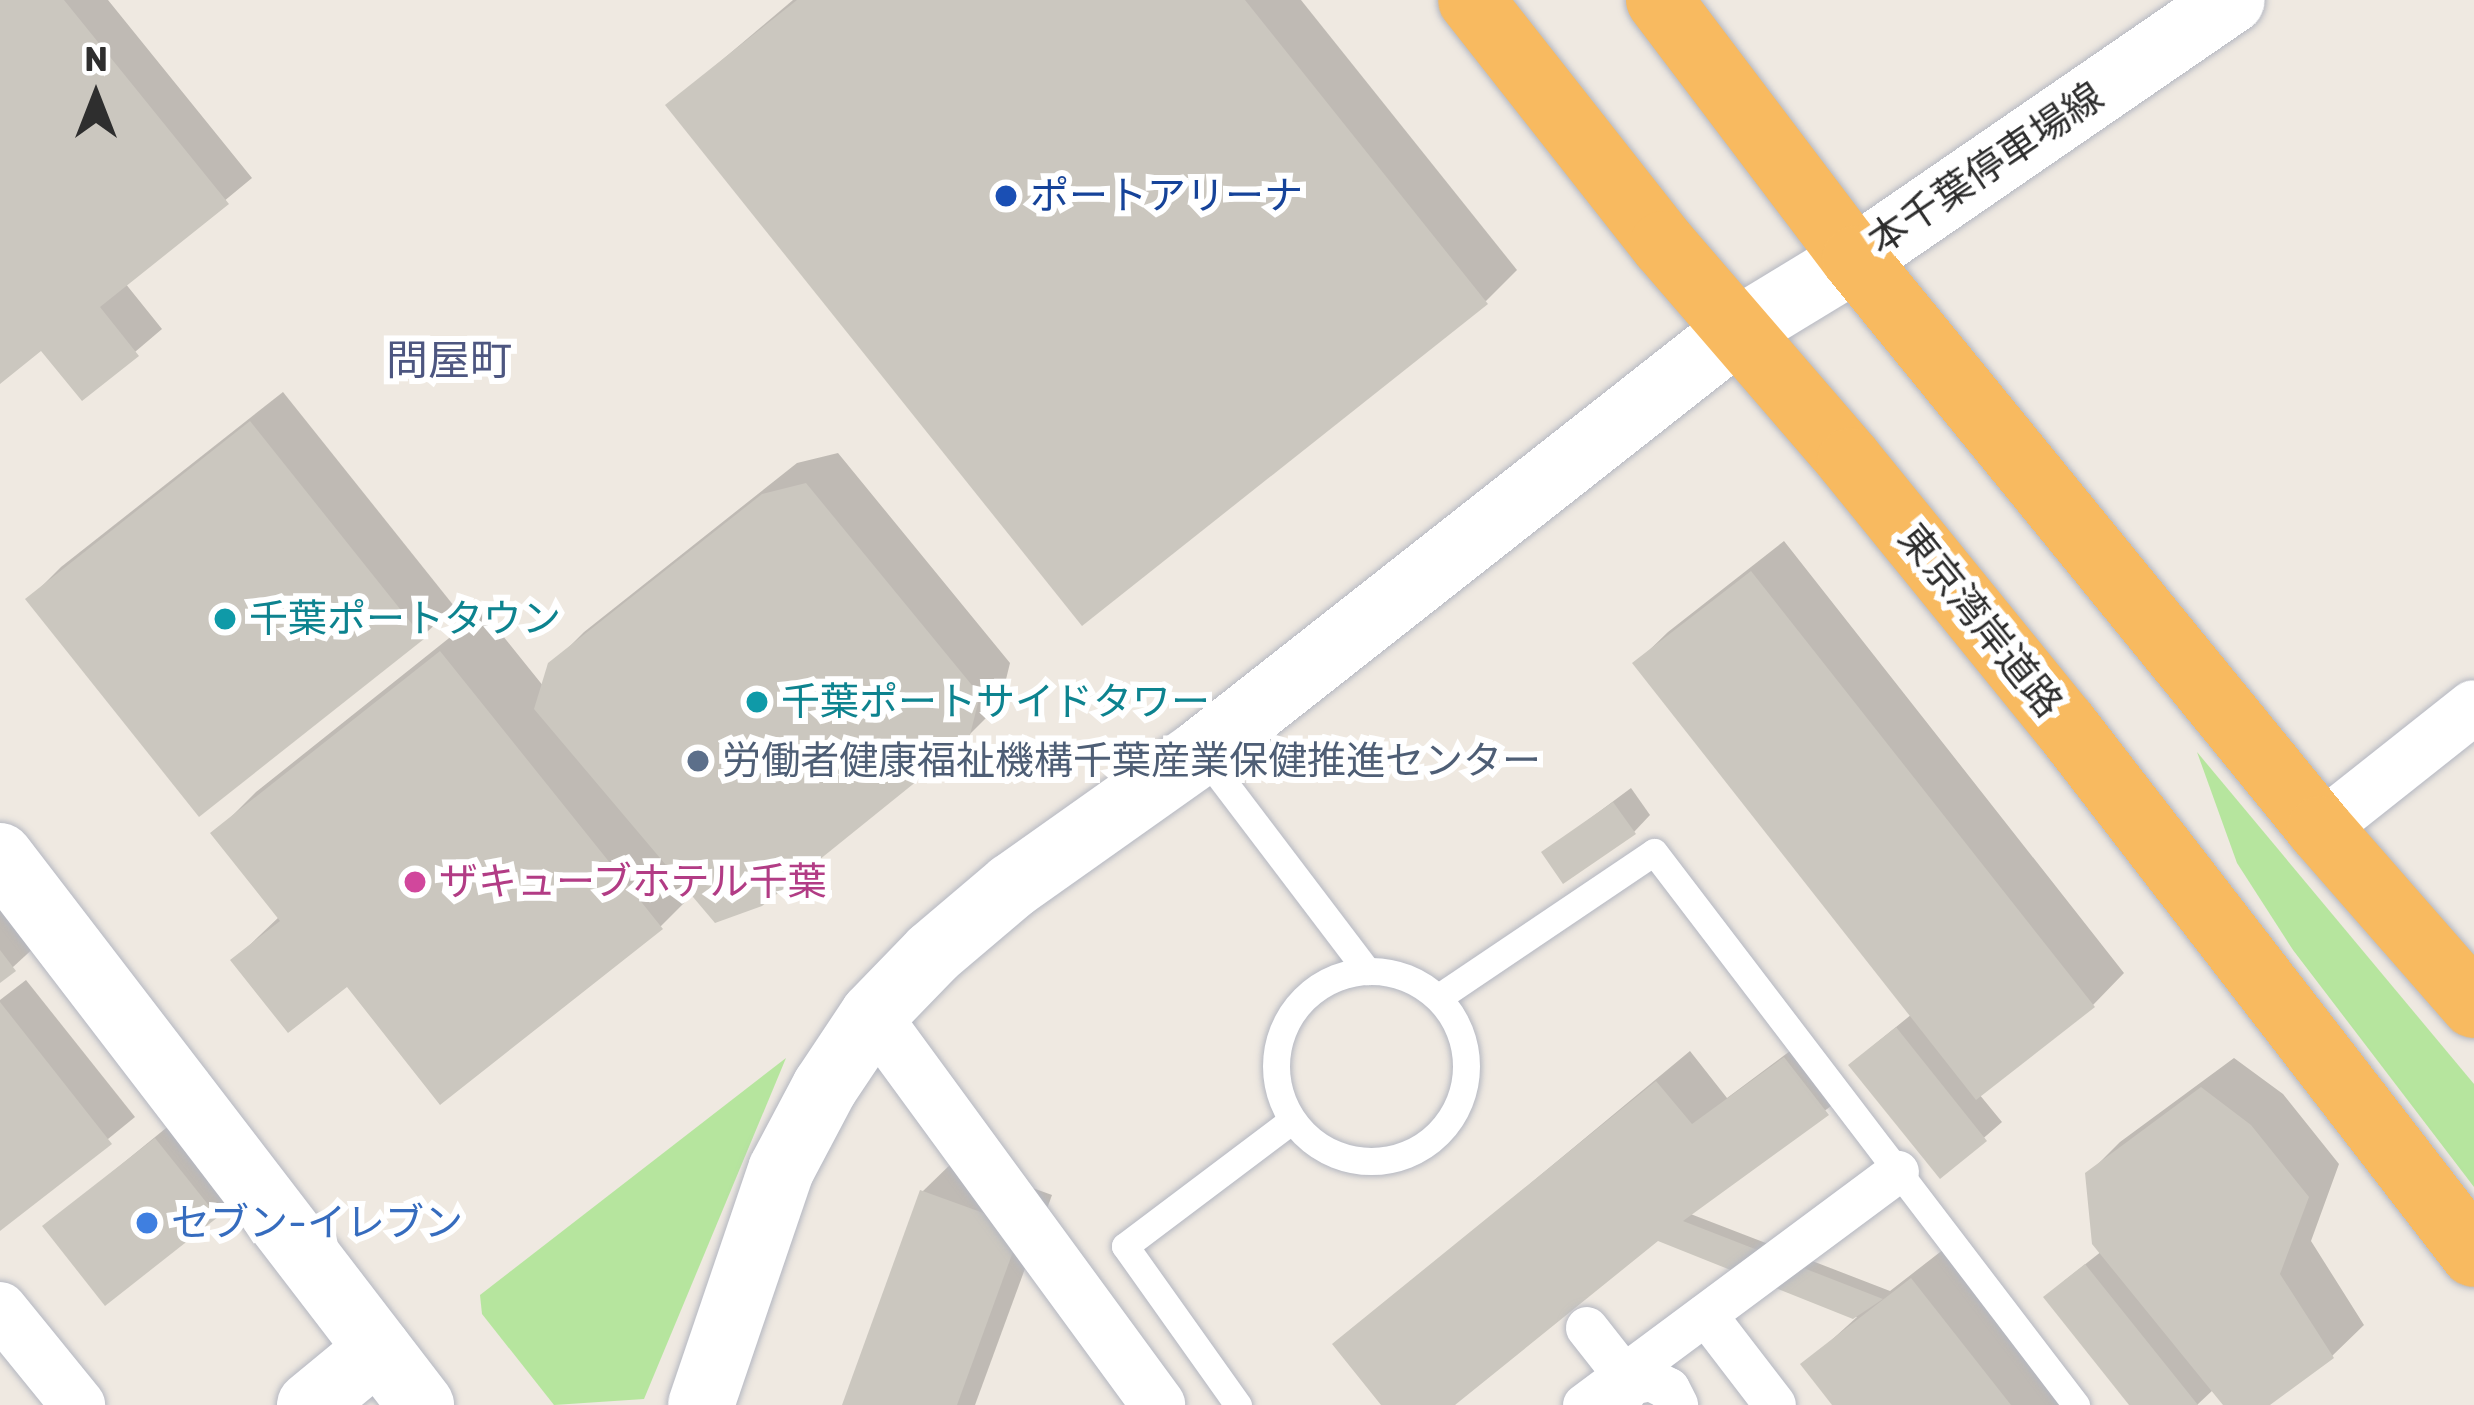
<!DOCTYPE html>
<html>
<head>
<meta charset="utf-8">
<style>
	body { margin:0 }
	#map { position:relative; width:2474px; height:1405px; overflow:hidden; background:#efe9e1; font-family:Rubik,"Noto Sans JP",sans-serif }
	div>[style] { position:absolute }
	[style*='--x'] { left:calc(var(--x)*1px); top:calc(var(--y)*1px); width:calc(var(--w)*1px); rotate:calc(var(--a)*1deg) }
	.green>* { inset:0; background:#b6e59e }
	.shadow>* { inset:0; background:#0003 }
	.building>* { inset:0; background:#cbc7bf }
	.roads { filter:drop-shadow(0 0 3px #b4b7c1) drop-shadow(0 0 3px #b4b7c1) }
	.service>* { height:27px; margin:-13.5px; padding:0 13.5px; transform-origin:13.5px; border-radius:13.5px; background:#fff }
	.service>.ring { margin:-13.5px; padding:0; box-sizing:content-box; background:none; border:27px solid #fff; border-radius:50% }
	.pedestrian>* { height:42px; margin:-21px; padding:0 21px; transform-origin:21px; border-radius:21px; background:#fff }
	.minor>* { height:54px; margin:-27px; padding:0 27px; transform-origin:27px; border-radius:27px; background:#fff }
	.tertiary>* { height:66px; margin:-33px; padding:0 33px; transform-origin:33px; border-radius:33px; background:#fff }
	.secondary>* { height:66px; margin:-33px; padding:0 33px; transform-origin:33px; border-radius:33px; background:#fff }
	.trunk>* { height:66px; margin:-33px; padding:0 33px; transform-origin:33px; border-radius:33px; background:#f8ba60 }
	.dots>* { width:33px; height:33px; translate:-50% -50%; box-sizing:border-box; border:6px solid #fff; border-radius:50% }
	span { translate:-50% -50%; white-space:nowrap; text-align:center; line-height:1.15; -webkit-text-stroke:12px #fff; paint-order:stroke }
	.street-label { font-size:39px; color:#2e2e2e }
	.transit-label { font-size:39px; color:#164399 }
	.left { translate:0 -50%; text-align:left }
	.culture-label { font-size:39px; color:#0d838f }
	.service-label { font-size:39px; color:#4e5e75 }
	.hotel-label { font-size:39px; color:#b23c85 }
	.shop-label { font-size:39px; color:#366cbe }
	.neighbourhood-label { font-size:42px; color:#4d5680 }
	.north { position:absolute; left:36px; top:36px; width:120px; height:120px; -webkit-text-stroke:9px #fff; paint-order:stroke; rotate:0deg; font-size:33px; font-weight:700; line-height:48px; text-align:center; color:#2e2e2e }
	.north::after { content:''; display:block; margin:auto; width:42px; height:54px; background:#2e2e2e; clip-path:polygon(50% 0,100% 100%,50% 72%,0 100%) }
</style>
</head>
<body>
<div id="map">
	<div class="green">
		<div style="clip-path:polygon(2197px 752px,2474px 1084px,2474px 1187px,2293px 950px,2237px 863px)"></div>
		<div style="clip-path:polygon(786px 1058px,644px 1399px,554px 1405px,482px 1314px,480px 1295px)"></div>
	</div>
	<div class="shadow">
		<div style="clip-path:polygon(0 0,108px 0,252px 178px,125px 283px,162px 329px,82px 397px,42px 346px,0 380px)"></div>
		<div style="clip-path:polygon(793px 0,1301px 0,1517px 270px,1486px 301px,669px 105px)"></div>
		<div style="clip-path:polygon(283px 392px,454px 606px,422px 637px,29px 599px,61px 567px)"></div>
		<div style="clip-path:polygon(838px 453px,1010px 663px,1000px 704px,967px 737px,694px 893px,661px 926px,347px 983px,234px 960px,280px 916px,214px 834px,256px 792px,483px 611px,544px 687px,551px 665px,584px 632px,797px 463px)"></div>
		<div style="clip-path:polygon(1784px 541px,2124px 973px,2093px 1005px,1979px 1094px,2002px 1122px,1941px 1175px,1869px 1049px,1912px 1014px,1636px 663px,1668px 632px)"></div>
		<div style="clip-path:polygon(1631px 788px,1650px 815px,1634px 832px,1545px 852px)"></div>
		<div style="clip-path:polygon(0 895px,38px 944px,0 979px)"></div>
		<div style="clip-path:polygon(26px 980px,135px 1117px,0 1227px,0 1000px)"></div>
		<div style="clip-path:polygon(1802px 1042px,1843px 1097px,1688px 1213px,1890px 1291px,1944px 1249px,2067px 1405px,1836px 1405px,1804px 1365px,1857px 1317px,1665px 1241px,1676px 1223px,1451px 1405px,1385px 1405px,1336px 1345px,1690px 1051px,1727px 1098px)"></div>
		<div style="clip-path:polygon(2234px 1058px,2283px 1094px,2339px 1164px,2311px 1241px,2364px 1325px,2332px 1356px,2265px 1405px,2227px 1405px,2214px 1389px,2197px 1405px,2133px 1405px,2064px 1281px,2102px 1251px,2088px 1174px,2120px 1142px)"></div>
		<div style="clip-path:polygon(182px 1115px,240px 1190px,216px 1215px,46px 1226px)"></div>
		<div style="clip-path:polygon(955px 1160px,1052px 1195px,975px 1405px,845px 1405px,923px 1191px)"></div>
	</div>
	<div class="building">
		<div style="clip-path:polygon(0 0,64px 0,229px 204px,100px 307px,139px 356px,82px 401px,41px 351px,0 384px)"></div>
		<div style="clip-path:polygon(797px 0,1245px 0,1488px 304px,1082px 626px,665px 105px)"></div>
		<div style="clip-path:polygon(250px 421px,424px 639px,199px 817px,25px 599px)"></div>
		<div style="clip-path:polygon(806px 483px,980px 695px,969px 739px,762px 906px,715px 923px,534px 709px,548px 663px,762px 494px)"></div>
		<div style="clip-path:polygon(1751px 571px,2095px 1007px,1976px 1100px,1632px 663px)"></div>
		<div style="clip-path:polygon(440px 651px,663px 929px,440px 1105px,347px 987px,288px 1033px,230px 960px,280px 921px,210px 833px)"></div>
		<div style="clip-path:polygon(1613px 802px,1636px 834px,1563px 884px,1541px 852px)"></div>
		<div style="clip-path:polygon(0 950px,16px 971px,0 983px)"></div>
		<div style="clip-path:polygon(0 1002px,112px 1144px,0 1231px)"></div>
		<div style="clip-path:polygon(1896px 1027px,1987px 1141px,1940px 1179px,1848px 1065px)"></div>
		<div style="clip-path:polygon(1784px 1057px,1829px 1115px,1683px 1221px,1883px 1299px,1853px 1319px,1658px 1241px,1455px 1405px,1381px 1405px,1332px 1344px,1656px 1081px,1692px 1124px)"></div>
		<div style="clip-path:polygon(2201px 1087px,2251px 1125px,2309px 1197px,2280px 1274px,2334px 1358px,2270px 1405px,2223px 1405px,2092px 1244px,2085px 1173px)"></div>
		<div style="clip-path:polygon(155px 1138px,218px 1217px,105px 1306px,42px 1226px)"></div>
		<div style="clip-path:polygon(920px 1190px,1022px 1227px,957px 1405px,842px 1405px)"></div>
		<div style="clip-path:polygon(2085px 1264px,2198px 1405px,2129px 1405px,2043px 1297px)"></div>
		<div style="clip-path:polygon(1911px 1278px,2011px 1405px,1832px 1405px,1800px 1364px)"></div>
	</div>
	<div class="roads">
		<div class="service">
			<div style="--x:1201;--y:752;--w:275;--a:52.8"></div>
			<div class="ring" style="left:1276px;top:971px;width:163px;height:163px"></div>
			<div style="--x:1439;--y:997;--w:259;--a:-34"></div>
			<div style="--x:1654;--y:852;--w:696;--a:52.65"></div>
			<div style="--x:1238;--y:1405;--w:195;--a:-125.4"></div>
			<div style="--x:1125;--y:1246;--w:209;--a:-37"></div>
		</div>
		<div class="pedestrian">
			<div style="--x:1706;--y:1315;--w:113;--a:52.5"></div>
			<div style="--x:1587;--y:1328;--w:71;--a:51.8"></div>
			<div style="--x:1617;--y:1404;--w:24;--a:-55"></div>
			<div style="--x:1631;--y:1384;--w:20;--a:-11"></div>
			<div style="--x:1651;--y:1380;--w:20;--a:27"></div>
			<div style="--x:1669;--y:1389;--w:18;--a:63"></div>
			<div style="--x:1584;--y:1405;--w:391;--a:-36.6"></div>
		</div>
		<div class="minor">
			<div style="--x:2320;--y:829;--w:196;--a:-38.4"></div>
			<div style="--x:873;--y:1015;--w:483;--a:53.8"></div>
			<div style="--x:0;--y:1309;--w:124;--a:50.9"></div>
		</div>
		<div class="tertiary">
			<div style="--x:0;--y:856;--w:692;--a:52.52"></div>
			<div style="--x:310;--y:1405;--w:88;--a:-39.5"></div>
			<div style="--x:701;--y:1405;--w:248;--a:-71.2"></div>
			<div style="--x:781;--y:1170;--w:94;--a:-62.1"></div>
			<div style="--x:825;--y:1087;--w:87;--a:-56.3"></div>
			<div style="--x:873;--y:1015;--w:86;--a:-45.9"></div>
			<div style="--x:933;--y:953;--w:104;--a:-40.3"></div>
			<div style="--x:1012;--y:886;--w:232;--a:-35.3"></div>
			<div style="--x:1201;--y:752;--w:679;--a:-38.19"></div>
		</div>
		<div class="secondary">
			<div style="--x:1735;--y:332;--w:140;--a:-31.3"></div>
			<div style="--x:1855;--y:259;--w:457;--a:-34.5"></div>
		</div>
		<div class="trunk">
			<div style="--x:1471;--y:0;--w:310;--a:51.8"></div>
			<div style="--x:1663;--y:244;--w:286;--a:49.2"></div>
			<div style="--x:1850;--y:461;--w:339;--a:50.9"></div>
			<div style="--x:2064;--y:724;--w:670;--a:52.28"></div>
			<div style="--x:1659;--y:0;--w:325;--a:52.9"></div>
			<div style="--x:1855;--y:259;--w:736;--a:50.79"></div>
			<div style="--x:2320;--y:829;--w:234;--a:48.8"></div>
		</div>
	</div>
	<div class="dots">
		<div style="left:1006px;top:196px;background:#1a4fb4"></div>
		<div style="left:225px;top:619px;background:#0f9aa8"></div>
		<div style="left:757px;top:702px;background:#0f9aa8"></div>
		<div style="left:698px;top:761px;background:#5c6f8a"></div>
		<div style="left:415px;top:882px;background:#d1479c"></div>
		<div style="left:147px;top:1223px;background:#3f7fe0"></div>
	</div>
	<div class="street-label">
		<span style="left:1986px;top:169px;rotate:-34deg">本千葉停車場線</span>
		<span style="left:1980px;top:621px;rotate:51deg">東京湾岸道路</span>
	</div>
	<div class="transit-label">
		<span class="left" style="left:1030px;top:196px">ポートアリーナ</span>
	</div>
	<div class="culture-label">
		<span class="left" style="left:249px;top:619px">千葉ポートタウン</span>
		<span class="left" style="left:781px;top:702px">千葉ポートサイドタワー</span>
	</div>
	<div class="service-label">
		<span class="left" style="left:722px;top:761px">労働者健康福祉機構千葉産業保健推進センター</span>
	</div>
	<div class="hotel-label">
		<span class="left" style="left:439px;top:882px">ザキューブホテル千葉</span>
	</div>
	<div class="shop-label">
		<span class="left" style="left:171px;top:1223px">セブン-イレブン</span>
	</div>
	<div class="neighbourhood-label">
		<span style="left:449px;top:361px">問屋町</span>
	</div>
	<div class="north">N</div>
</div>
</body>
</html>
